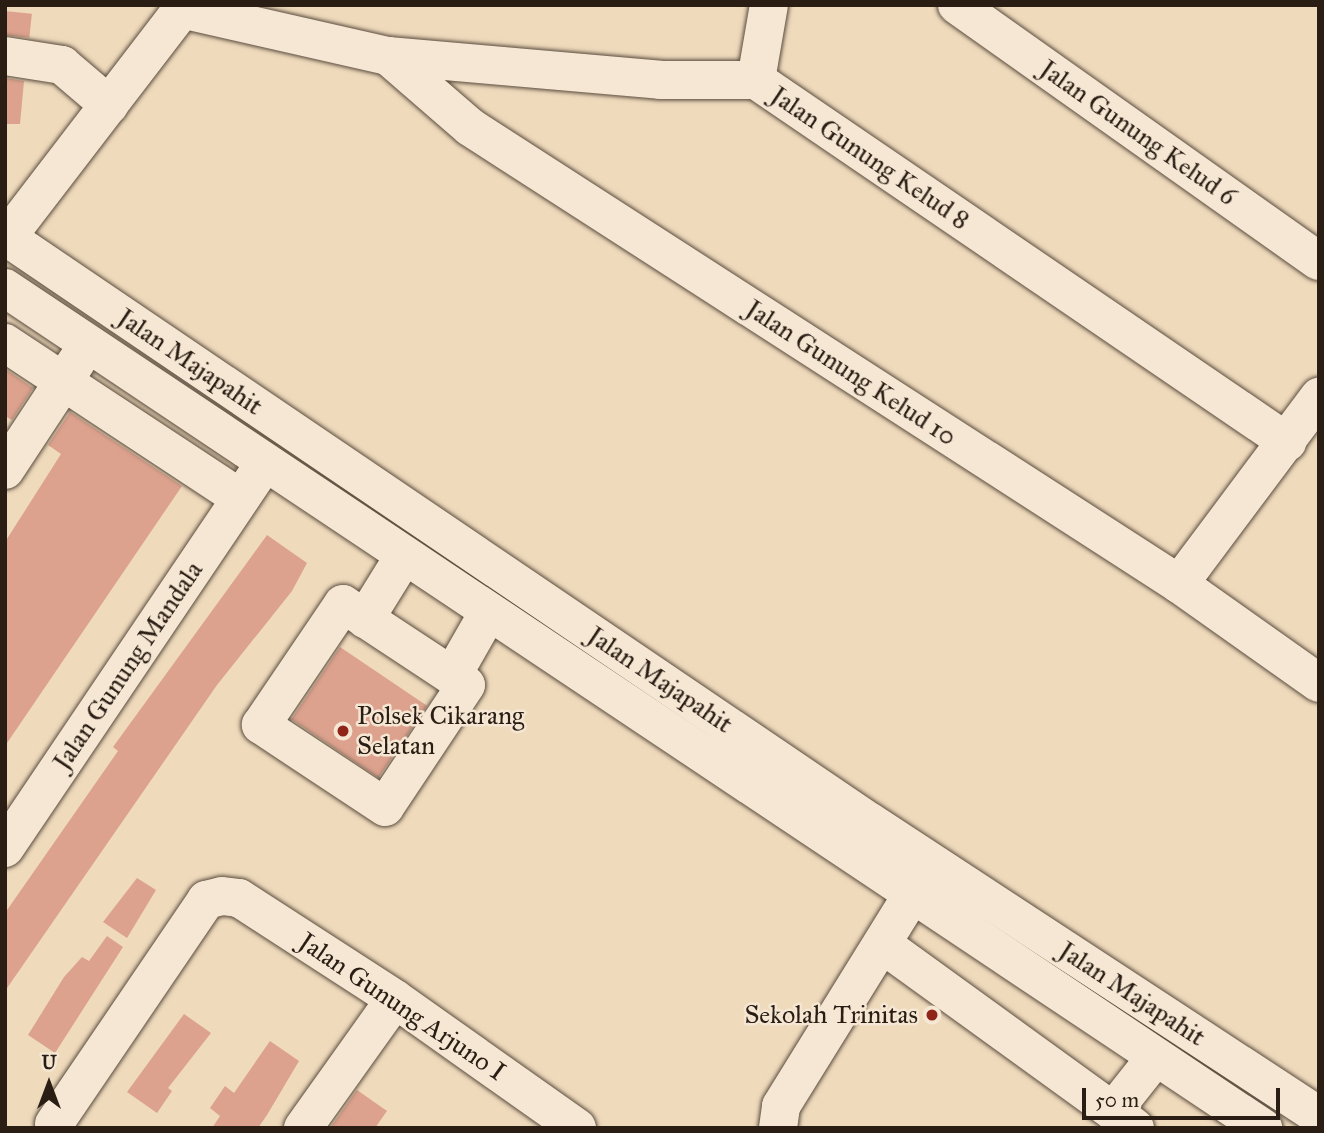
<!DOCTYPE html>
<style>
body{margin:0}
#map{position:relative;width:1324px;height:1133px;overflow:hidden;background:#efdabc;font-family:"IM FELL Great Primer",serif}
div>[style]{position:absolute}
.building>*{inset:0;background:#dca28e;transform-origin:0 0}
.roads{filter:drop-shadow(0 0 2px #5a4c3e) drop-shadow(0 0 2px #5a4c3e)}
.minor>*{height:38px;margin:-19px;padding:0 19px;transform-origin:19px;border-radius:19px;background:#f5e7d3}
.dots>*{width:19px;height:19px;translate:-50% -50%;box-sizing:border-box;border:4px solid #f5e7d3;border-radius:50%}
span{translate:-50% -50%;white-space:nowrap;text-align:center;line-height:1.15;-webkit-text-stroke:5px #f5e7d3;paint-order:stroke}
.street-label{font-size:26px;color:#291d14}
.poi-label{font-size:26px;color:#291d14}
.left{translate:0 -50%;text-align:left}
.right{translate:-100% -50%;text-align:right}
.frame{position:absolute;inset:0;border:7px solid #291d14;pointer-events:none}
.north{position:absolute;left:14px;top:1049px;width:70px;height:70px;-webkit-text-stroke:5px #f5e7d3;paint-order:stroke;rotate:0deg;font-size:19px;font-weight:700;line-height:28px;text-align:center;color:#291d14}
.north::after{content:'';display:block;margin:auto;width:24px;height:32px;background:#291d14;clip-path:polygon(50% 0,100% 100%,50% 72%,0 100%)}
.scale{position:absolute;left:1082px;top:1088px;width:198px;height:32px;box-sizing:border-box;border:4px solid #291d14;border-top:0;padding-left:9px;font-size:21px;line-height:24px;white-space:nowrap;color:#291d14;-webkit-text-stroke:5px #f5e7d3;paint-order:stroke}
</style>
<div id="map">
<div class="building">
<div style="left:5px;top:11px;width:27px;height:24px;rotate:6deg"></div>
<div style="clip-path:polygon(5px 78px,24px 81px,20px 124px,5px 124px)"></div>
<div style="clip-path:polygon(5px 369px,33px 388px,12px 420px,5px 416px)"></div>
<div style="clip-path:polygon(70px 412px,182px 486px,5px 746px,5px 542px,61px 454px,48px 445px)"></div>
<div style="clip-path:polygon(267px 535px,307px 563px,292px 591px,217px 685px,5px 991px,5px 913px,118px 751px,113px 747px)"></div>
<div style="left:340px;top:647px;width:105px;height:87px;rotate:34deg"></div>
<div style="clip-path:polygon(137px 878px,156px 890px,127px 938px,103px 922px)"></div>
<div style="clip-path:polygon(107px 936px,123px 947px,55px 1053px,28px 1035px,64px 977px,82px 957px,89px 961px)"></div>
<div style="clip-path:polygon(184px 1014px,211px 1033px,168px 1088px,172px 1091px,157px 1113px,127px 1092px)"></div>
<div style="clip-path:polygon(270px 1041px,299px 1061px,267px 1115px,258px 1128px,212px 1128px,220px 1116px,210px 1108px,225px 1086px,234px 1093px)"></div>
<div style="clip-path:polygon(357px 1090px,387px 1111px,375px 1128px,330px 1128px)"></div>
</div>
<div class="roads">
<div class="minor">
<div style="left:957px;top:5px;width:443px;rotate:35.3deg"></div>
<div style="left:185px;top:10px;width:208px;rotate:12.8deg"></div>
<div style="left:388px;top:56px;width:273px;rotate:5deg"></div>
<div style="left:660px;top:80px;width:96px"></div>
<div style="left:756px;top:80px;width:643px;rotate:34.28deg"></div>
<div style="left:5px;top:56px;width:58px;rotate:9deg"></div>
<div style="left:62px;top:65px;width:62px;rotate:40.4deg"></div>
<div style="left:388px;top:56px;width:108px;rotate:40.9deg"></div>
<div style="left:470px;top:127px;width:844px;rotate:32.8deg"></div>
<div style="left:1179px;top:584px;width:171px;rotate:35.3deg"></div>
<div style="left:756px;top:80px;width:76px;rotate:-80.2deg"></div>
<div style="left:5px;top:236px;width:1045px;rotate:34.12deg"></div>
<div style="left:870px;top:822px;width:537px;rotate:33.22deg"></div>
<div style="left:5px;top:240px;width:296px;rotate:-52.5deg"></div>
<div style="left:5px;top:288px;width:1513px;rotate:33.73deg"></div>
<div style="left:5px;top:343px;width:282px;rotate:33.4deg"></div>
<div style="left:5px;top:470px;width:131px;rotate:-56.6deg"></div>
<div style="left:1179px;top:584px;width:234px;rotate:-53.2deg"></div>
<div style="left:343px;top:604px;width:147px;rotate:33.4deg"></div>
<div style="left:466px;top:685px;width:146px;rotate:123.6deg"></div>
<div style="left:385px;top:807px;width:149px;rotate:-146.5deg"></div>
<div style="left:261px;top:725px;width:146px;rotate:-55.9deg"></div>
<div style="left:365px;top:619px;width:74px;rotate:-58.2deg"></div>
<div style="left:452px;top:676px;width:73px;rotate:-60.3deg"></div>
<div style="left:5px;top:848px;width:465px;rotate:-56deg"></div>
<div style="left:882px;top:944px;width:285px;rotate:35.9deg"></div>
<div style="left:54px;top:1124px;width:271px;rotate:-55.8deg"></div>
<div style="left:206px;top:900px;width:16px;rotate:-14deg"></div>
<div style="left:222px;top:896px;width:17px;rotate:7deg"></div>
<div style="left:239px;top:898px;width:186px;rotate:32.9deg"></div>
<div style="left:395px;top:999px;width:223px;rotate:35.3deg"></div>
<div style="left:303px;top:1128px;width:158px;rotate:-54.5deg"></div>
<div style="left:778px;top:1128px;width:22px;rotate:-82deg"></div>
<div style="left:781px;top:1106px;width:248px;rotate:-58.2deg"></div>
<div style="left:1135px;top:1128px;width:28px;rotate:-142deg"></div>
<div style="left:1113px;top:1111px;width:68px;rotate:-51.6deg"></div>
</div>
</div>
<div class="dots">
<div style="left:343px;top:731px;background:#8f2418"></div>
<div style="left:932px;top:1015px;background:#8f2418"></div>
</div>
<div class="street-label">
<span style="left:1138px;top:133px;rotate:35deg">Jalan Gunung Kelud 6</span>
<span style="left:870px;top:158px;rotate:34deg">Jalan Gunung Kelud 8</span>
<span style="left:190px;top:362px;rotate:34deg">Jalan Majapahit</span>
<span style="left:851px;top:373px;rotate:33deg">Jalan Gunung Kelud 10</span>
<span style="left:128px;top:666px;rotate:-56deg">Jalan Gunung Mandala</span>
<span style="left:660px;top:680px;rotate:34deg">Jalan Majapahit</span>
<span style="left:1132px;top:994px;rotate:33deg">Jalan Majapahit</span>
<span style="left:402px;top:1007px;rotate:34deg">Jalan Gunung Arjuno I</span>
</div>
<div class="poi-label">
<span class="left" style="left:357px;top:731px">Polsek Cikarang<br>Selatan</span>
<span class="right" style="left:918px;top:1015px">Sekolah Trinitas</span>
</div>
<div class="frame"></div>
<div class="north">U</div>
<div class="scale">50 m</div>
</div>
